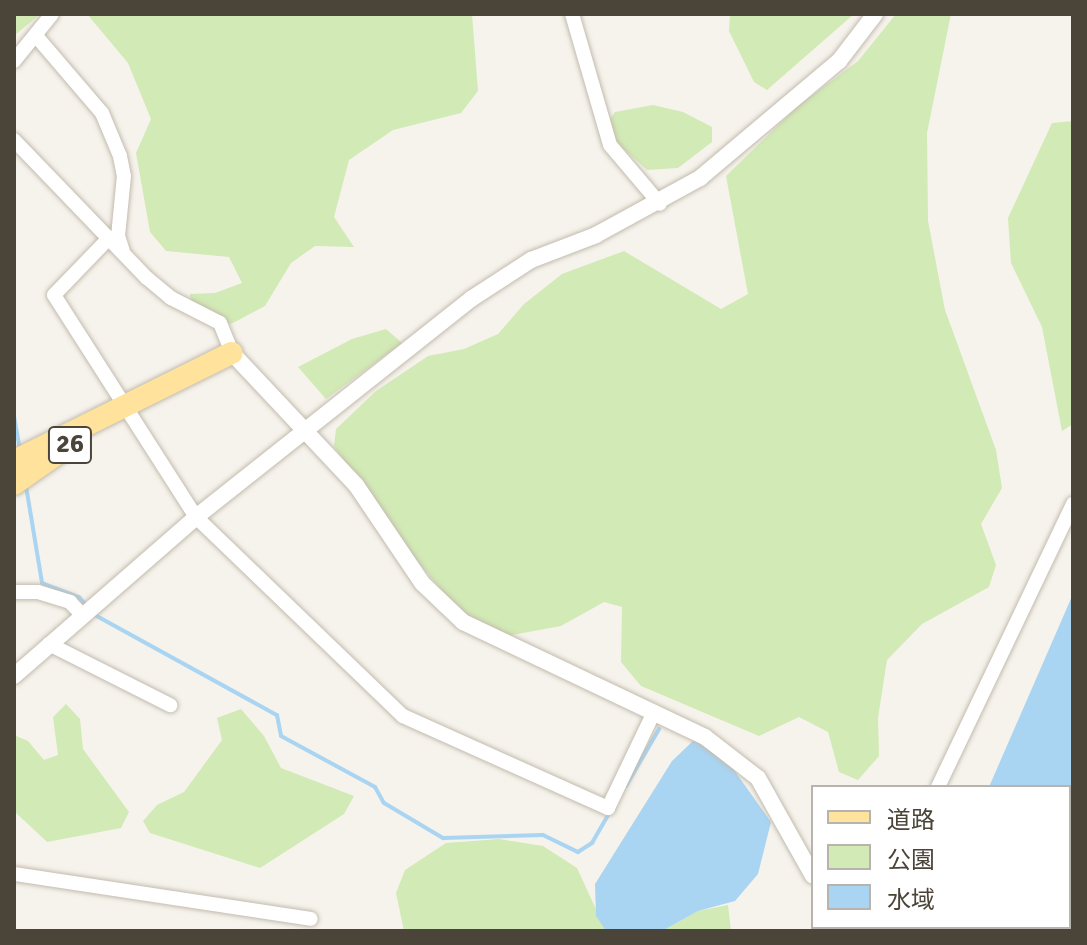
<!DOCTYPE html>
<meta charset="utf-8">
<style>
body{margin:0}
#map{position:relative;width:1087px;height:945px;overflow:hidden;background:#f6f3ec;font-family:Signika,"Noto Sans JP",sans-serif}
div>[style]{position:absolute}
.green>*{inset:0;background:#d2eab5}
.water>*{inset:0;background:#a9d4f2}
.stream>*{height:4px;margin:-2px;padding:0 2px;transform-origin:2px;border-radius:2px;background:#a9d4f2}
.roads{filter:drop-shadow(0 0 2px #c2bbae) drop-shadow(0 0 2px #c2bbae)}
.minor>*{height:14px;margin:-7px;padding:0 7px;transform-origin:7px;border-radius:7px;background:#fff}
.tertiary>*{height:16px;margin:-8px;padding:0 8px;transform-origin:8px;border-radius:8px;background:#fff}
.primary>*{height:22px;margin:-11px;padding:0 11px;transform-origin:11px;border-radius:11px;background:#ffe39c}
span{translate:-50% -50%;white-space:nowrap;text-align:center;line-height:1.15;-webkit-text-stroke:6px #fff;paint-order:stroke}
.shield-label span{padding:2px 6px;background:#fff;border:2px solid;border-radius:6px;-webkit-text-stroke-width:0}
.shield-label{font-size:26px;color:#4b4439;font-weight:700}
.frame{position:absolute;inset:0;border:16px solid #4b4439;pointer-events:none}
.legend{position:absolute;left:811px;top:785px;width:260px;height:144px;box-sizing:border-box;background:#fff;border:2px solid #b7b4b0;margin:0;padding:10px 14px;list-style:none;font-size:24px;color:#4b4439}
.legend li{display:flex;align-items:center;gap:16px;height:40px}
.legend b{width:40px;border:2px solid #b7b4b0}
</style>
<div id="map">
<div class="green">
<div style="clip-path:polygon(14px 14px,40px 14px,14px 36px)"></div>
<div style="clip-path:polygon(87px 14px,472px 14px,478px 91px,461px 113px,393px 130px,349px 160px,334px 217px,354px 247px,315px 246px,291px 263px,265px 306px,231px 324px,191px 301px,190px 294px,215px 293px,242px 283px,229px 257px,166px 251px,150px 232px,136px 153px,151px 119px,128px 63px)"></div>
<div style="clip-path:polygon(730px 14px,854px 14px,767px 90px,754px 82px,729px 31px)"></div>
<div style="clip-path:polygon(896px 14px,951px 14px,927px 133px,928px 221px,945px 310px,996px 450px,1002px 488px,981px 524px,996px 565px,989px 587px,922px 624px,887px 660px,878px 718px,879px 756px,858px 780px,839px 772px,828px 732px,799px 717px,759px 736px,641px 686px,621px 662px,622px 607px,604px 602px,561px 626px,507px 636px,466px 619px,401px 542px,334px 446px,336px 429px,376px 391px,428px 356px,464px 349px,498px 334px,524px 304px,562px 274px,624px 251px,721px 309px,748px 294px,726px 176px,798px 106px,858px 61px)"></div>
<div style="clip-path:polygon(653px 105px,683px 112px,712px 127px,712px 142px,678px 168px,647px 170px,615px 141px,607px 123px,615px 112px)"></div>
<div style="clip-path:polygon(1073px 121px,1073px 424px,1062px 431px,1042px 327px,1011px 263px,1008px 218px,1052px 123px)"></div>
<div style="clip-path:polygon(386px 329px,402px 343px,326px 399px,298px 367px,352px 339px)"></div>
<div style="clip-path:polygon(66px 704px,80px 719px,83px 749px,129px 812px,121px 828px,47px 842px,14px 811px,14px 735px,28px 741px,44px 760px,58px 755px,53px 717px)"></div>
<div style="clip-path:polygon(241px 709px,264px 736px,281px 768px,354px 796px,344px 814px,260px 868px,150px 833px,143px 821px,157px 805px,184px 792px,222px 740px,217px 718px)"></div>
<div style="clip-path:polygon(499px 839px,543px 846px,577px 868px,606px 931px,404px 931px,396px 893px,405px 870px,446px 843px)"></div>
<div style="clip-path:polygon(728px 905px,731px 931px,662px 931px,698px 911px)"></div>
</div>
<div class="water">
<div style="clip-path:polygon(1073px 594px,1073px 858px,1069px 867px,1069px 787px,989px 787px)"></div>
<div style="clip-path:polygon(694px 740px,729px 763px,771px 822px,758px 874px,735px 901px,698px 911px,662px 931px,606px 931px,596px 916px,595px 884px,672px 761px)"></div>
<div style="clip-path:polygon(928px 927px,1042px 927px,926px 931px)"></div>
</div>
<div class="stream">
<div style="left:14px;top:416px;width:35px;rotate:80deg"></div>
<div style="left:26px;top:486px;width:98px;rotate:80.6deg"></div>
<div style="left:42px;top:583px;width:40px;rotate:21deg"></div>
<div style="left:79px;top:597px;width:13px;rotate:48deg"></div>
<div style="left:93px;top:614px;width:210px;rotate:28.8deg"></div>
<div style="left:277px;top:715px;width:21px;rotate:79deg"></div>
<div style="left:281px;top:736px;width:107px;rotate:28.5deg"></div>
<div style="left:375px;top:787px;width:18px;rotate:61deg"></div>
<div style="left:384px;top:803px;width:69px;rotate:30.7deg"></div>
<div style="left:443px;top:838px;width:100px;rotate:-1.7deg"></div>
<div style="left:543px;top:835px;width:39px;rotate:26deg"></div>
<div style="left:578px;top:852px;width:17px;rotate:-33deg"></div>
<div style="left:592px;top:843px;width:38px;rotate:-60deg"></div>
<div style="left:626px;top:786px;width:66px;rotate:-59.9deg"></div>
</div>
<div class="roads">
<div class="minor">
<div style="left:572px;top:14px;width:136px;rotate:73.8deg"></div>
<div style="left:610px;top:145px;width:77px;rotate:49.7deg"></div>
<div style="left:37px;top:37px;width:100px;rotate:49.5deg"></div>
<div style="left:102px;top:113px;width:47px;rotate:67.3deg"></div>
<div style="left:120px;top:156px;width:20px;rotate:79deg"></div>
<div style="left:124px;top:176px;width:60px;rotate:95.7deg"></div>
<div style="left:118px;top:236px;width:16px;rotate:72deg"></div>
<div style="left:14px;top:61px;width:60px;rotate:-51deg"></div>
<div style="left:14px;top:140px;width:192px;rotate:46.1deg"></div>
<div style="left:147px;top:278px;width:31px;rotate:40deg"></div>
<div style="left:171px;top:298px;width:55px;rotate:27deg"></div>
<div style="left:220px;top:323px;width:32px;rotate:68deg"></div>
<div style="left:109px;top:238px;width:79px;rotate:134deg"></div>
<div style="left:54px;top:295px;width:264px;rotate:57.4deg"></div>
<div style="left:196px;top:517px;width:287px;rotate:43.9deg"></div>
<div style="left:403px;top:716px;width:225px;rotate:24.2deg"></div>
<div style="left:608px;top:808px;width:104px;rotate:-64.4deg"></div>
<div style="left:14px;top:592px;width:24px"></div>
<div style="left:38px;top:592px;width:34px;rotate:17deg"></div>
<div style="left:70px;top:602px;width:16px;rotate:47deg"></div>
<div style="left:49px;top:644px;width:136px;rotate:26.8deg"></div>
<div style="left:938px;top:787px;width:314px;rotate:-64.5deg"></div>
<div style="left:14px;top:874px;width:300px;rotate:8.6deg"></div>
<div style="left:860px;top:931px;width:5px;rotate:-53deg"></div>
</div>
<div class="tertiary">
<div style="left:232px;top:353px;width:181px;rotate:46.8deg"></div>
<div style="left:356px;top:485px;width:118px;rotate:56deg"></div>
<div style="left:422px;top:583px;width:57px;rotate:43.6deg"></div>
<div style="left:463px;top:622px;width:268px;rotate:25.4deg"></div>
<div style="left:705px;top:737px;width:67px;rotate:37.7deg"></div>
<div style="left:758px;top:778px;width:112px;rotate:60.7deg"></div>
<div style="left:14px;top:676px;width:242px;rotate:-41.1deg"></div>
<div style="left:196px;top:517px;width:351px;rotate:-38.4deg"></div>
<div style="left:471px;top:299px;width:72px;rotate:-33deg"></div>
<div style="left:531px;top:260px;width:70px;rotate:-21deg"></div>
<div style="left:596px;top:235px;width:119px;rotate:-28.7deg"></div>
<div style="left:700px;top:178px;width:182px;rotate:-40.1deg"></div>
<div style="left:839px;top:61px;width:59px;rotate:-52.5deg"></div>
<div style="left:840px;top:927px;width:4px;rotate:63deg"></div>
</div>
<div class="primary">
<div style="left:14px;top:461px;width:243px;rotate:-26.4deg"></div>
<div style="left:14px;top:484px;width:68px;rotate:-34.9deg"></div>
</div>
</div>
<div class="shield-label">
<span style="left:70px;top:445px">26</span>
</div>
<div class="frame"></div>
<ul class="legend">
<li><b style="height:10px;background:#ffe39c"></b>道路</li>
<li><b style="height:22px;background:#d2eab5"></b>公園</li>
<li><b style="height:22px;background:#a9d4f2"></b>水域</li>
</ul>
</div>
